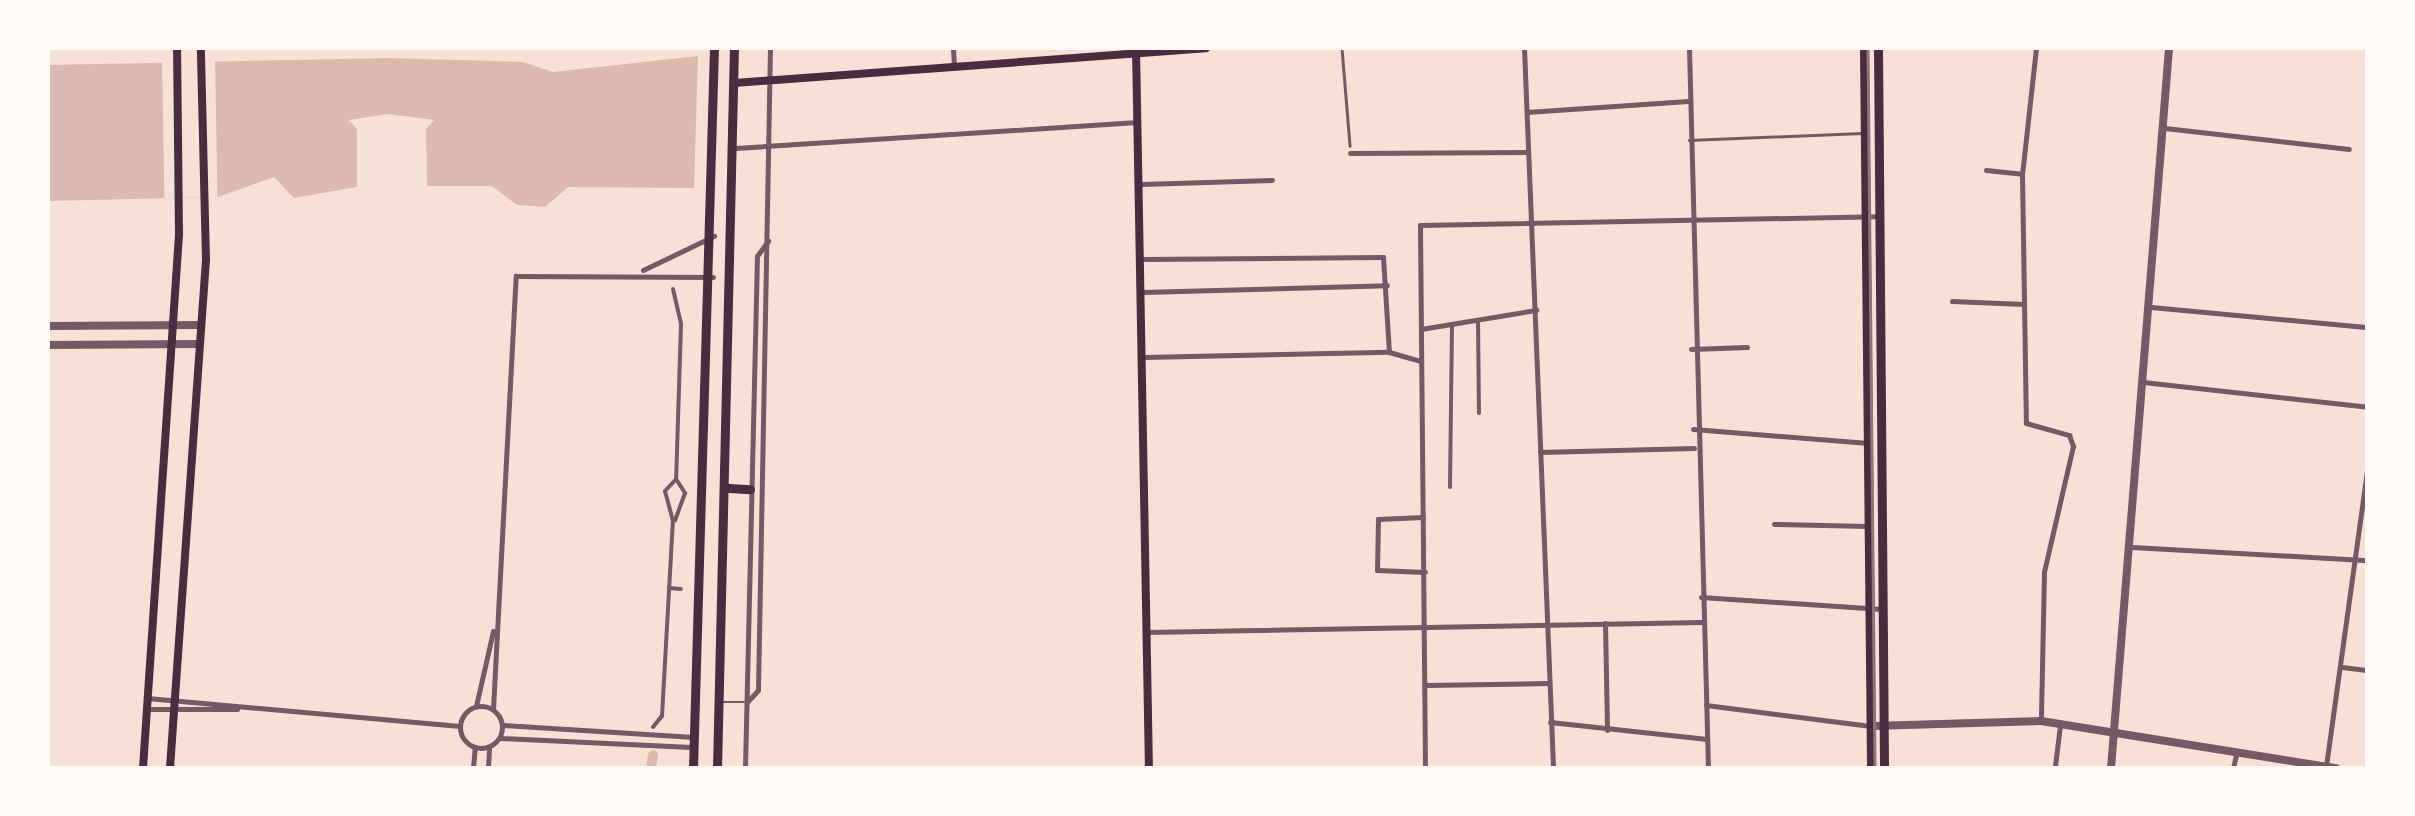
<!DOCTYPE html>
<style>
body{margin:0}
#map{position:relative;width:2415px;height:816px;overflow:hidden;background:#f7e1d7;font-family:"Nunito Sans",sans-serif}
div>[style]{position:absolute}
.water>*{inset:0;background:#dcb8b0}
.pier>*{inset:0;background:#f7e1d7;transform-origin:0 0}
.canal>*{height:10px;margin:-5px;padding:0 5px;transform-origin:5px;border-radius:5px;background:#dcb8b0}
.service>*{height:2.5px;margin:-1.25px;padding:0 1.25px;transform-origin:1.25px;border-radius:1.25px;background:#755966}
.pedestrian>*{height:4px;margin:-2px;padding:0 2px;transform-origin:2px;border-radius:2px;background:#755966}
.minor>*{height:5px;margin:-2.5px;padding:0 2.5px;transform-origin:2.5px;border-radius:2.5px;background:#755966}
.minor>.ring{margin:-2.5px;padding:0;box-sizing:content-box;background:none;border:5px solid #755966;border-radius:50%}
.tertiary>*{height:8px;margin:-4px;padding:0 4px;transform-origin:4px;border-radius:4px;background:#755966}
.secondary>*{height:8px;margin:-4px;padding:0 4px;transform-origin:4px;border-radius:4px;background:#4a2c40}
.primary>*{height:9px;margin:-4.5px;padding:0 4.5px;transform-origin:4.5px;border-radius:4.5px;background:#4a2c40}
.trunk>*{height:9px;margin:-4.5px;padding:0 4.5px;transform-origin:4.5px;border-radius:4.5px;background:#4a2c40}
.tram>*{height:2.5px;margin:-1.25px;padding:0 1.25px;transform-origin:1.25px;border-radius:1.25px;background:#8f747c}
span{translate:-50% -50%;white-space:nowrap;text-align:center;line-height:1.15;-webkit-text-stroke:10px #fffaf5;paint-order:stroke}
.frame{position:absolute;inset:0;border:50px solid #fffaf5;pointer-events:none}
</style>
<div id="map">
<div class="water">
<div style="clip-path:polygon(698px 56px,694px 188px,568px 187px,545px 207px,517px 205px,492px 186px,427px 186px,426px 129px,434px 120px,388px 114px,349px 120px,357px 129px,357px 187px,294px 198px,274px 177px,218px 197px,48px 201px,48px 65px,388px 58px,523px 62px,553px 72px)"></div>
</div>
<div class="pier">
<div style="left:215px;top:58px;width:139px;height:53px;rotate:89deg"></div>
</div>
<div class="canal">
<div style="left:651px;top:768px;width:13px;rotate:-81deg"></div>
</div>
<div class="service">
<div style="left:1342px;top:48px;width:98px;rotate:85.3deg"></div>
<div style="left:1689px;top:140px;width:173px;rotate:-2.3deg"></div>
<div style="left:722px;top:702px;width:22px"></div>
</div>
<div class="pedestrian">
<div style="left:673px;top:289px;width:36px;rotate:77deg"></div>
<div style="left:681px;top:324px;width:155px;rotate:91.8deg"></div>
<div style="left:676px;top:479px;width:17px;rotate:57deg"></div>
<div style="left:685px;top:493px;width:29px;rotate:110deg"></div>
<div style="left:1478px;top:320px;width:93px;rotate:89.4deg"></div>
<div style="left:1450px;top:487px;width:163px;rotate:-89.3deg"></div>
<div style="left:669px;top:588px;width:12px;rotate:5deg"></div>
<div style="left:653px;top:727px;width:14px;rotate:-51deg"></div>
<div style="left:662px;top:716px;width:195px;rotate:-86.8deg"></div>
<div style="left:673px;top:521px;width:31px;rotate:-105deg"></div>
<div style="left:665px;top:491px;width:16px;rotate:-47deg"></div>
</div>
<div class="minor">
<div style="left:953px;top:48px;width:17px;rotate:87deg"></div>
<div style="left:1524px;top:48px;width:721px;rotate:87.69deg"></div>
<div style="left:1689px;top:48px;width:720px;rotate:88.49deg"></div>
<div style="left:2036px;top:48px;width:127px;rotate:96.3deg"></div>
<div style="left:2022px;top:174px;width:249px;rotate:89.1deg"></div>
<div style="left:2026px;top:423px;width:45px;rotate:15.6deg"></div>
<div style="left:2069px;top:435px;width:12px;rotate:70deg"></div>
<div style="left:2073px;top:446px;width:129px;rotate:103deg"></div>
<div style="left:2044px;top:572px;width:149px;rotate:91.2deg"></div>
<div style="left:1527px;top:112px;width:161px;rotate:-3.9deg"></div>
<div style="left:2165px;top:128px;width:185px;rotate:6.5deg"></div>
<div style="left:736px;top:148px;width:402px;rotate:-3.7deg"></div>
<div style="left:1350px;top:153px;width:177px;rotate:-0.3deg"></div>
<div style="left:1986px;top:170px;width:36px;rotate:6deg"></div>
<div style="left:1142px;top:184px;width:130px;rotate:-1.8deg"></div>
<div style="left:1143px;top:259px;width:240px;rotate:-0.5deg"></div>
<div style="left:1383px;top:257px;width:95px;rotate:86.4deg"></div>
<div style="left:643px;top:270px;width:79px;rotate:-25.6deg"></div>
<div style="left:1143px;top:292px;width:244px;rotate:-1.6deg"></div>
<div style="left:1952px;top:301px;width:72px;rotate:2.4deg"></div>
<div style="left:2151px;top:307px;width:218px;rotate:5.3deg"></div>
<div style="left:1421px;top:329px;width:117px;rotate:-9.4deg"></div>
<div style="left:1691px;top:349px;width:56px;rotate:-2deg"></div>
<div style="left:1144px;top:357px;width:245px;rotate:-1.2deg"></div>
<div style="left:1389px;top:352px;width:33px;rotate:16deg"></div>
<div style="left:2143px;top:382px;width:226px;rotate:6.3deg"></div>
<div style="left:1693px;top:429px;width:176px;rotate:4.6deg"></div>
<div style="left:1540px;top:452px;width:154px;rotate:-1.5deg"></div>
<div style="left:1423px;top:517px;width:45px;rotate:177.5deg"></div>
<div style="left:1378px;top:519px;width:51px;rotate:91.1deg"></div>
<div style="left:1377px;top:570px;width:48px;rotate:2.4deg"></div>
<div style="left:1774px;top:524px;width:95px;rotate:1.2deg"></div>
<div style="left:2132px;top:547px;width:236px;rotate:3.2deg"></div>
<div style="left:1701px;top:597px;width:181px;rotate:3.8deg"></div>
<div style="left:1605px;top:623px;width:107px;rotate:88.9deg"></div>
<div style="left:1147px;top:632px;width:555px;rotate:-1.03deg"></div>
<div style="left:2342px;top:667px;width:26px;rotate:7deg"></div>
<div style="left:1426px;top:685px;width:122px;rotate:-0.9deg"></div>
<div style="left:147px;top:698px;width:314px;rotate:5.1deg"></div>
<div style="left:747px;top:702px;width:16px;rotate:-47deg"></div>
<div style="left:758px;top:690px;width:642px;rotate:-88.93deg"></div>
<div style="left:1706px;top:705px;width:166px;rotate:7.3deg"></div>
<div class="ring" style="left:460px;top:706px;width:37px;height:37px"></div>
<div style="left:476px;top:706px;width:77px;rotate:-77.2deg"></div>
<div style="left:147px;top:709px;width:90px"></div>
<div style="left:493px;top:709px;width:434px;rotate:-87deg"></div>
<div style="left:516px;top:276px;width:197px;rotate:0.3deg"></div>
<div style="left:1550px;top:722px;width:158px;rotate:6.2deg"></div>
<div style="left:503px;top:725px;width:191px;rotate:3.6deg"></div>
<div style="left:500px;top:738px;width:191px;rotate:2.7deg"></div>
<div style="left:2055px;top:766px;width:41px;rotate:-83deg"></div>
<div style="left:2326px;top:766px;width:305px;rotate:-82.1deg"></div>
<div style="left:473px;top:768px;width:21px;rotate:-85deg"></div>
<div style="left:488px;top:768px;width:21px;rotate:-87deg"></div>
<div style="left:745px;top:768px;width:512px;rotate:-88.66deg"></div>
<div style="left:757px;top:256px;width:19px;rotate:-54deg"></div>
<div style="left:1425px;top:768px;width:543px;rotate:-90.53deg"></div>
<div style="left:1420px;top:225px;width:457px;rotate:-1.1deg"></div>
<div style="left:2233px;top:768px;width:13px;rotate:-77deg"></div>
</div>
<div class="tertiary">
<div style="left:48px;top:326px;width:152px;rotate:-0.4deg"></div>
<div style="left:48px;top:345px;width:150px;rotate:-0.4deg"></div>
<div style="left:1872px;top:726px;width:169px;rotate:-1.7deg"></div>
<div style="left:2041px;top:721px;width:299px;rotate:9.1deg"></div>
<div style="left:2111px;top:768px;width:722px;rotate:-85.39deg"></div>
</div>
<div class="secondary">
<div style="left:1136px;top:48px;width:720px;rotate:88.97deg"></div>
<div style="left:734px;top:83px;width:473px;rotate:-4.2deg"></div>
<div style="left:143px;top:768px;width:535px;rotate:-86.14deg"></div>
<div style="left:179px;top:234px;width:186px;rotate:-90.6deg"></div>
<div style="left:170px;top:768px;width:509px;rotate:-85.95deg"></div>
<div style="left:206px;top:260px;width:212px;rotate:-91.4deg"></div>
</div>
<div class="primary">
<div style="left:1864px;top:48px;width:720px;rotate:89.44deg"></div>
<div style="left:1878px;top:48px;width:720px;rotate:89.52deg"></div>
</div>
<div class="trunk">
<div style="left:728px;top:488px;width:22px;rotate:3deg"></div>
<div style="left:693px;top:768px;width:720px;rotate:-88.33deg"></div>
<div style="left:717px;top:768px;width:720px;rotate:-88.65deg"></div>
</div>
<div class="tram">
<div style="left:1868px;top:48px;width:720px;rotate:89.44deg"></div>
</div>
<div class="frame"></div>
</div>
